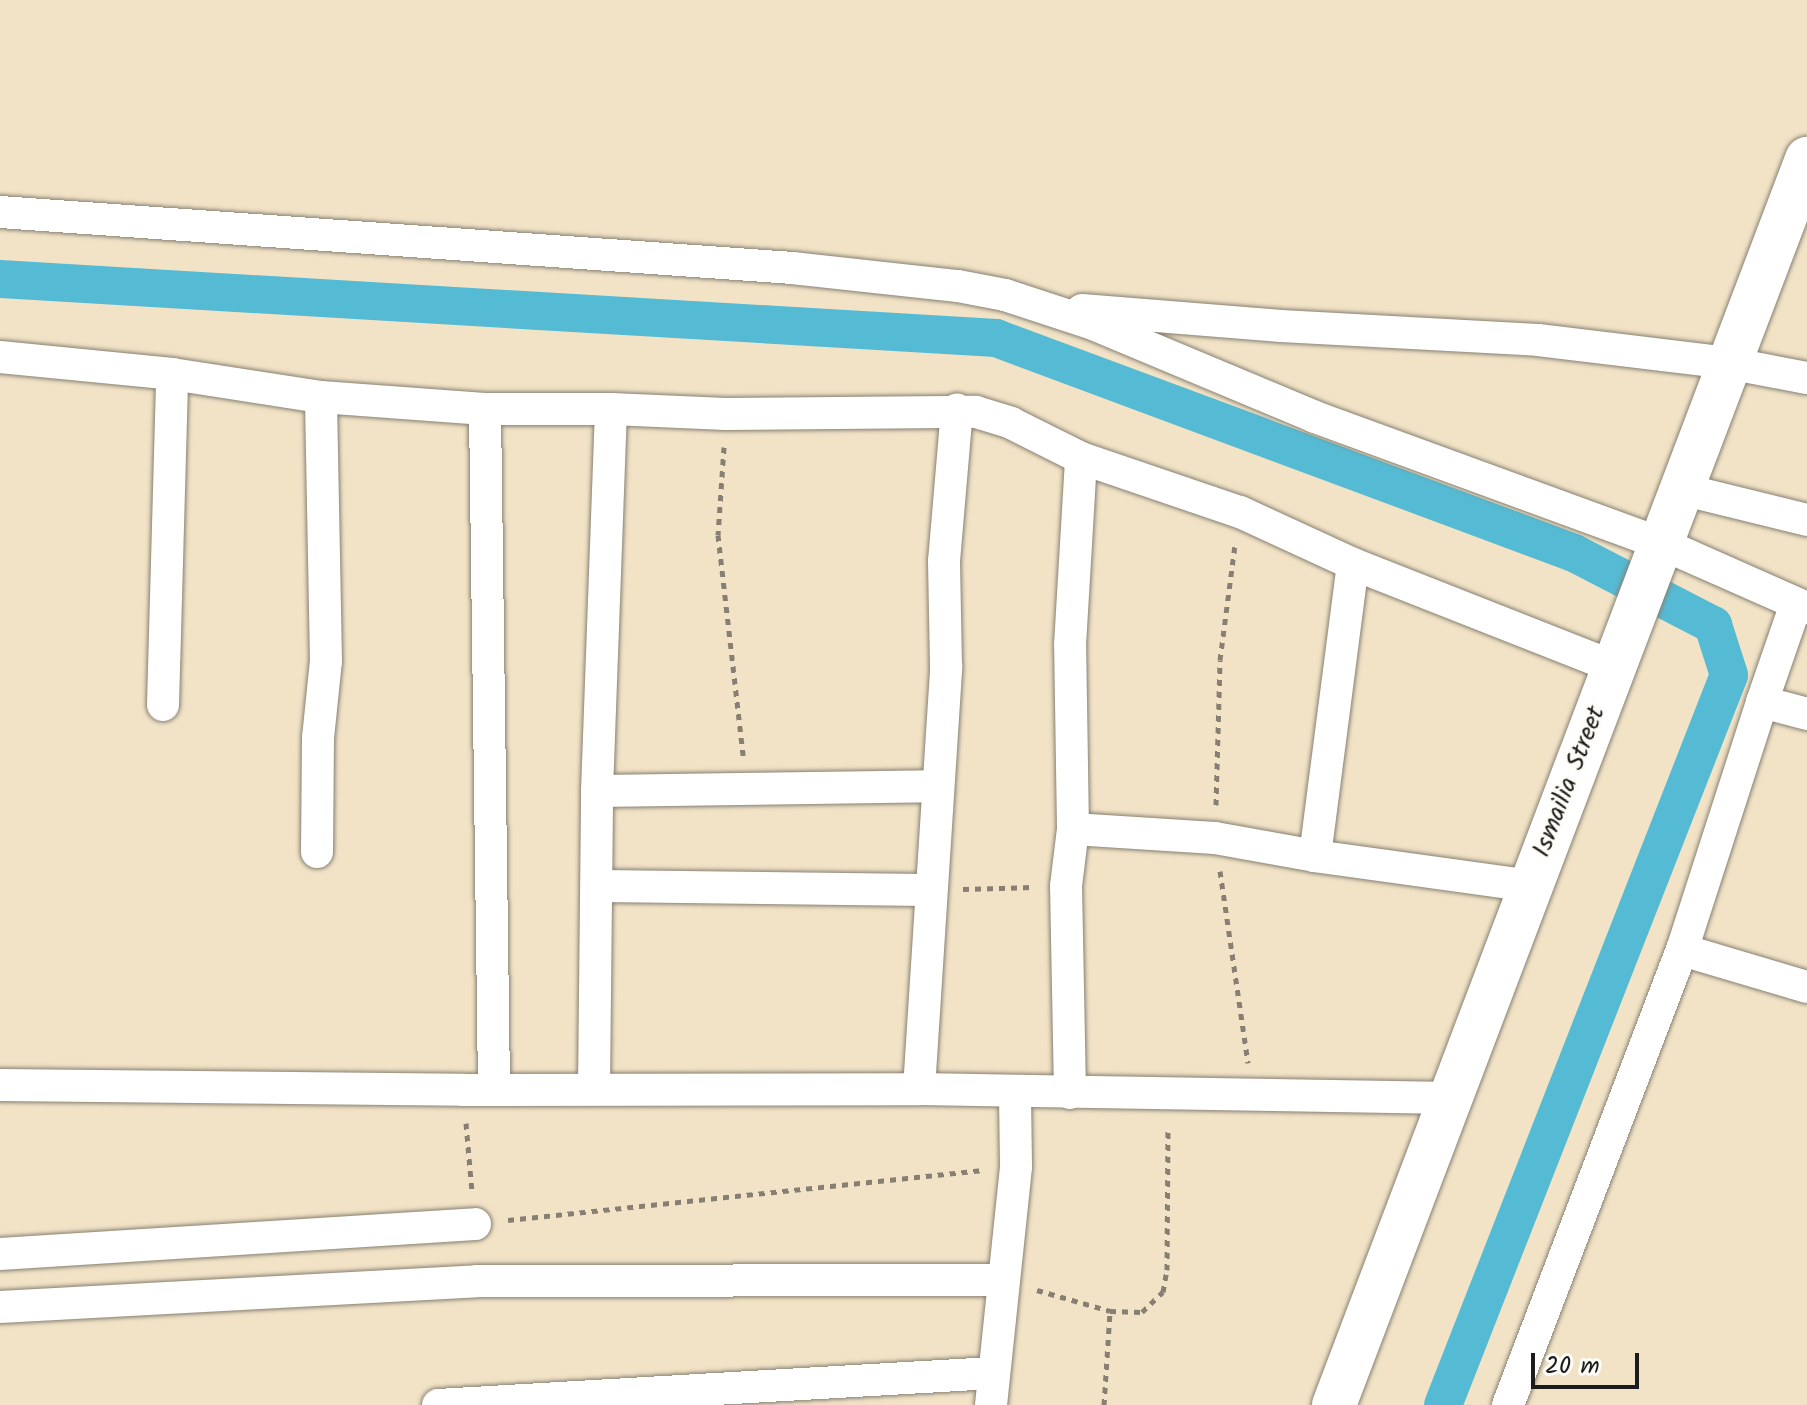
<!DOCTYPE html>
<style>
body{margin:0}
#map{position:relative;width:1807px;height:1405px;overflow:hidden;background:#f2e3c7;font-family:Kalam,sans-serif}
div>[style]{position:absolute}
.canal>*{height:38px;margin:-19px;padding:0 19px;transform-origin:19px;border-radius:19px;background:#55bad3}
.path>*{height:5px;margin-top:-2.5px;transform-origin:0;background:repeating-linear-gradient(90deg,#878072 0 6px,transparent 0 12px)}
.roads{filter:drop-shadow(0 0 2px #878072) drop-shadow(0 0 2px #878072)}
.street>*{height:32px;margin:-16px;padding:0 16px;transform-origin:16px;border-radius:16px;background:#fff}
.secondary>*{height:44px;margin:-22px;padding:0 22px;transform-origin:22px;border-radius:22px;background:#fff}
span{translate:-50% -50%;white-space:nowrap;text-align:center;line-height:1.15;-webkit-text-stroke:6px #fdfcf7;paint-order:stroke}
.street-label{font-size:26px;color:#1c1c1c}
.scale{position:absolute;left:1531px;top:1353px;width:108px;height:36px;box-sizing:border-box;border:4px solid #1c1c1c;border-top:0;padding-left:10px;font-size:24px;line-height:28px;white-space:nowrap;color:#1c1c1c;-webkit-text-stroke:6px #fdfcf7;paint-order:stroke}
</style>
<div id="map">
<div class="canal">
<div style="left:0;top:279px;width:998px;rotate:3.39deg"></div>
<div style="left:996px;top:338px;width:617px;rotate:20.4deg"></div>
<div style="left:1574px;top:553px;width:157px;rotate:27.4deg"></div>
<div style="left:1713px;top:625px;width:52px;rotate:72.3deg"></div>
<div style="left:1729px;top:675px;width:784px;rotate:111.39deg"></div>
</div>
<div class="path">
<div style="left:724px;top:447px;width:88px;rotate:93.9deg"></div>
<div style="left:718px;top:535px;width:222px;rotate:83.5deg"></div>
<div style="left:1216px;top:805px;width:145px;rotate:-88.4deg"></div>
<div style="left:1220px;top:660px;width:117px;rotate:-82.6deg"></div>
<div style="left:1220px;top:871px;width:194px;rotate:81.7deg"></div>
<div style="left:963px;top:889px;width:70px;rotate:-1.6deg"></div>
<div style="left:466px;top:1123px;width:69px;rotate:85deg"></div>
<div style="left:508px;top:1220px;width:478px;rotate:-6deg"></div>
<div style="left:1037px;top:1290px;width:76px;rotate:16deg"></div>
<div style="left:1110px;top:1311px;width:32px;rotate:2deg"></div>
<div style="left:1142px;top:1312px;width:29px;rotate:-44deg"></div>
<div style="left:1163px;top:1292px;width:22px;rotate:-80deg"></div>
<div style="left:1167px;top:1270px;width:143px;rotate:-89.6deg"></div>
<div style="left:1104px;top:1405px;width:94px;rotate:-86.3deg"></div>
</div>
<div class="roads">
<div class="street">
<div style="left:0;top:212px;width:794px;rotate:4.04deg"></div>
<div style="left:792px;top:268px;width:167px;rotate:6.2deg"></div>
<div style="left:958px;top:286px;width:48px;rotate:10.8deg"></div>
<div style="left:1005px;top:295px;width:93px;rotate:18.2deg"></div>
<div style="left:1093px;top:324px;width:241px;rotate:22.7deg"></div>
<div style="left:1315px;top:417px;width:367px;rotate:20.1deg"></div>
<div style="left:1660px;top:543px;width:161px;rotate:23.9deg"></div>
<div style="left:1082px;top:310px;width:200px;rotate:4.6deg"></div>
<div style="left:1281px;top:326px;width:257px;rotate:3.1deg"></div>
<div style="left:1538px;top:340px;width:191px;rotate:6.9deg"></div>
<div style="left:1728px;top:363px;width:80px;rotate:10.8deg"></div>
<div style="left:0;top:357px;width:173px;rotate:5.6deg"></div>
<div style="left:172px;top:374px;width:151px;rotate:8.8deg"></div>
<div style="left:321px;top:397px;width:164px;rotate:4.2deg"></div>
<div style="left:485px;top:409px;width:126px"></div>
<div style="left:611px;top:409px;width:115px;rotate:2.5deg"></div>
<div style="left:726px;top:414px;width:250px;rotate:-0.5deg"></div>
<div style="left:976px;top:412px;width:37px;rotate:17deg"></div>
<div style="left:1011px;top:423px;width:78px;rotate:26.6deg"></div>
<div style="left:1081px;top:458px;width:168px;rotate:18.8deg"></div>
<div style="left:1240px;top:512px;width:124px;rotate:24.7deg"></div>
<div style="left:1353px;top:564px;width:281px;rotate:21.5deg"></div>
<div style="left:485px;top:409px;width:681px;rotate:89.24deg"></div>
<div style="left:1681px;top:489px;width:130px;rotate:13.8deg"></div>
<div style="left:1762px;top:702px;width:104px;rotate:-70.9deg"></div>
<div style="left:163px;top:705px;width:331px;rotate:-88.4deg"></div>
<div style="left:597px;top:791px;width:339px;rotate:-0.8deg"></div>
<div style="left:1073px;top:829px;width:142px;rotate:3.6deg"></div>
<div style="left:1215px;top:838px;width:102px;rotate:10.2deg"></div>
<div style="left:1315px;top:856px;width:218px;rotate:7.9deg"></div>
<div style="left:317px;top:852px;width:114px;rotate:-89.5deg"></div>
<div style="left:318px;top:738px;width:77px;rotate:-84.1deg"></div>
<div style="left:326px;top:661px;width:264px;rotate:-91.1deg"></div>
<div style="left:1315px;top:856px;width:294px;rotate:-82.6deg"></div>
<div style="left:597px;top:886px;width:333px;rotate:0.7deg"></div>
<div style="left:1682px;top:950px;width:130px;rotate:16.5deg"></div>
<div style="left:0;top:1085px;width:463px;rotate:0.6deg"></div>
<div style="left:463px;top:1090px;width:456px;rotate:-0.1deg"></div>
<div style="left:919px;top:1089px;width:533px;rotate:0.97deg"></div>
<div style="left:594px;top:1089px;width:298px;rotate:-89.4deg"></div>
<div style="left:597px;top:791px;width:382px;rotate:-87.9deg"></div>
<div style="left:919px;top:1089px;width:424px;rotate:-86.3deg"></div>
<div style="left:946px;top:666px;width:105px;rotate:-91.1deg"></div>
<div style="left:944px;top:561px;width:152px;rotate:-85.1deg"></div>
<div style="left:1070px;top:1093px;width:207px;rotate:-91.1deg"></div>
<div style="left:1066px;top:886px;width:57px;rotate:-83deg"></div>
<div style="left:1073px;top:829px;width:184px;rotate:-90.9deg"></div>
<div style="left:1070px;top:645px;width:187px;rotate:-86.6deg"></div>
<div style="left:0;top:1254px;width:476px;rotate:-3.6deg"></div>
<div style="left:0;top:1307px;width:478px;rotate:-3.1deg"></div>
<div style="left:477px;top:1281px;width:526px;rotate:-0.11deg"></div>
<div style="left:438px;top:1405px;width:556px;rotate:-3.3deg"></div>
<div style="left:991px;top:1405px;width:240px;rotate:-84deg"></div>
<div style="left:1016px;top:1166px;width:74px;rotate:-90.8deg"></div>
<div style="left:1508px;top:1405px;width:487px;rotate:-69.1deg"></div>
<div style="left:1682px;top:950px;width:261px;rotate:-72.1deg"></div>
<div style="left:1762px;top:702px;width:47px;rotate:14.9deg"></div>
</div>
<div class="secondary">
<div style="left:1334px;top:1405px;width:1333px;rotate:-69.21deg"></div>
</div>
</div>
<div class="street-label">
<span style="left:1570px;top:782px;rotate:-69deg">Ismailia Street</span>
</div>
<div class="scale">20 m</div>
</div>
